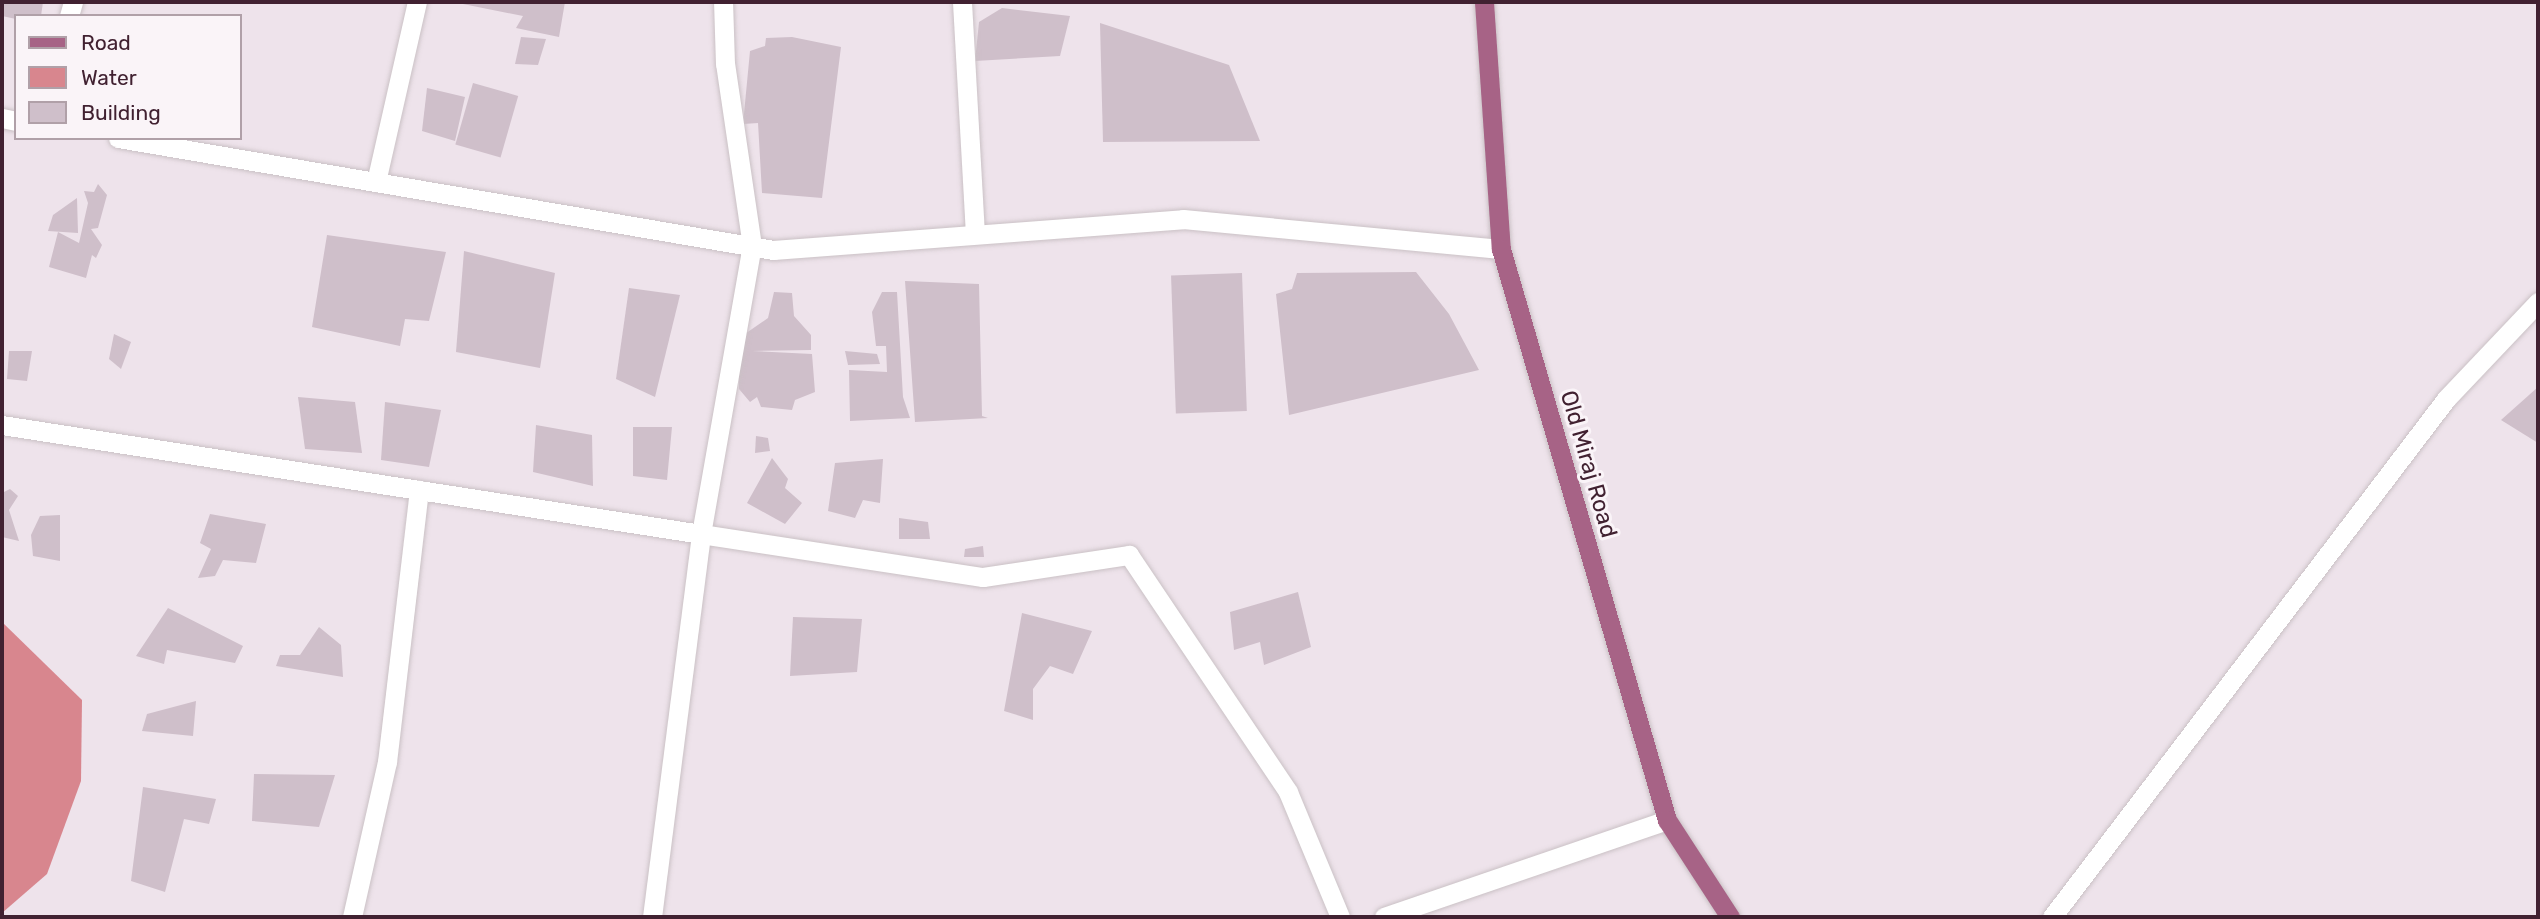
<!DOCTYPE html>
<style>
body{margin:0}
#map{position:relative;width:2540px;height:919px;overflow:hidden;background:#eee3eb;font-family:Rubik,sans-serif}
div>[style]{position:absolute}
.water>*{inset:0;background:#d8868e}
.building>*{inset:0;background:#cfbfca;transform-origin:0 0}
.roads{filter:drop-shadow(0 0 2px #cac1c5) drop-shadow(0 0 2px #cac1c5)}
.minor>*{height:19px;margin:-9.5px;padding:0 9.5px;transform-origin:9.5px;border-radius:9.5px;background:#fff}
.primary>*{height:19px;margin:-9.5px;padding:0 9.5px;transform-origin:9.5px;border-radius:9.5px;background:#a76386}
span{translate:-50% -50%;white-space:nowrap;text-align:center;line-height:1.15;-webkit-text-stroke:6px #faf4f8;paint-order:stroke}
.street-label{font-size:23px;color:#412131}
.frame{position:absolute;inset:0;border:4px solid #412131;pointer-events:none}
.legend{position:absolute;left:14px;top:14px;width:228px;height:126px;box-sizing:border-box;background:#faf4f8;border:2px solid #b0a0a8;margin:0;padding:9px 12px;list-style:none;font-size:21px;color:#412131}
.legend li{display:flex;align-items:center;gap:14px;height:35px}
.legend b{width:35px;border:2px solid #b0a0a8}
</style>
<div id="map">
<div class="water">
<div style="clip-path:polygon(2px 622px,82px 700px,81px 781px,47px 874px,2px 913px)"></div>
</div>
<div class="building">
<div style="clip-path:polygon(2px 2px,43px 2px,41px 16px,16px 19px,2px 16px)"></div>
<div style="clip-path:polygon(565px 2px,559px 37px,516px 28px,523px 16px,458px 3px)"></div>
<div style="clip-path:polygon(1002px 8px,1070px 16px,1060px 56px,975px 61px,979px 22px)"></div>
<div style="clip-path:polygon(1100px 23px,1229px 65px,1260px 141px,1103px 142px)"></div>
<div style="clip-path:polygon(521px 37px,546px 39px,538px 65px,515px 64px)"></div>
<div style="clip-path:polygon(792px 37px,841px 47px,822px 198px,762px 193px,758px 123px,743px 124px,750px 51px,765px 46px,766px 38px)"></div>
<div style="left:473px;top:83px;width:47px;height:64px;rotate:16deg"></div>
<div style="clip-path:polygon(427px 88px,465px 97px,455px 141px,422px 131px)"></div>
<div style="clip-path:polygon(98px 184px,107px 195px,98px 228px,91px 229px,102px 245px,96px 258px,92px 255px,86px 278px,49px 267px,58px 232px,79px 243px,88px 203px,84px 191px,94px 192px)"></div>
<div style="clip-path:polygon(77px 198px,78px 233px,48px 231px,53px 215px)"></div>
<div style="clip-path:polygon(327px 235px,446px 252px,429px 321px,405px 319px,400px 346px,312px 327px)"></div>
<div style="clip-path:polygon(464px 251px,555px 273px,540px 368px,456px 352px)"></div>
<div style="clip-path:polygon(1416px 272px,1449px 314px,1479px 370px,1289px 415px,1276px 294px,1292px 289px,1297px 273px)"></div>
<div style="left:1242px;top:273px;width:138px;height:71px;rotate:88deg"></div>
<div style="clip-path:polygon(905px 281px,979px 284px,982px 416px,988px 418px,915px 422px)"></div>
<div style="clip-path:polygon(629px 288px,680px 295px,655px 397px,616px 379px)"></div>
<div style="clip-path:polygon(774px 292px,792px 293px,794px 316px,811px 335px,811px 350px,752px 351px,812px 354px,815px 392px,795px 400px,792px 410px,761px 407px,757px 397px,750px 402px,739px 389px,739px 338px,768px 318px)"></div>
<div style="clip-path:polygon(882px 292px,897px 292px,903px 397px,910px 418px,850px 421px,849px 370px,887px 372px,886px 346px,876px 346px,872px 312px)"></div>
<div style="clip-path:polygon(114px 334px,131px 342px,121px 369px,109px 359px)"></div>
<div style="clip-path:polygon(9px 351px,32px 351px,27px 381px,7px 379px)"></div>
<div style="clip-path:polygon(845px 351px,877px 354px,880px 364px,848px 365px)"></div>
<div style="clip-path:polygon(2538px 387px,2538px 443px,2501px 420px)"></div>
<div style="clip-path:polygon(298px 397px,355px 402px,362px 453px,305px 449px)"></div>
<div style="clip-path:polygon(385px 402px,441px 410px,429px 467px,381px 460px)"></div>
<div style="clip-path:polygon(536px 425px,592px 435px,593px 486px,533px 472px)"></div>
<div style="clip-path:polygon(633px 427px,672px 427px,667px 480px,633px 476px)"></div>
<div style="clip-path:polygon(756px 436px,768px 438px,770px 451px,755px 453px)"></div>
<div style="clip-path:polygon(772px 458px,788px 479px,785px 488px,802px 503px,785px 524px,747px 503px)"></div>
<div style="clip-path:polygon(883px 459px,880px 503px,863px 500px,855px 518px,828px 511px,835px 463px)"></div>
<div style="clip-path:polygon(10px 489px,18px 496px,9px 510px,19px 541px,2px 537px,2px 493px)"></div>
<div style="clip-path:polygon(210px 514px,266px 524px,256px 563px,223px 560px,215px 576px,198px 578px,211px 549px,200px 543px)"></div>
<div style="clip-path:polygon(60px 515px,60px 561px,33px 556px,31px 535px,40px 516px)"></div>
<div style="clip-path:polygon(899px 518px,928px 522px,930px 539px,899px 539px)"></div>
<div style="clip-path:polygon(983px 546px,984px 557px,964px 557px,965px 549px)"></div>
<div style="clip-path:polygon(1298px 592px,1311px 647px,1264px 665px,1260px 642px,1234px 650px,1230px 612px)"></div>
<div style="clip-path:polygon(168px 608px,243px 646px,235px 663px,167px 650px,164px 664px,136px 656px)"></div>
<div style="clip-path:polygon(1022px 613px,1092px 631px,1073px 674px,1050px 666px,1033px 689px,1033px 720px,1004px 711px)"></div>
<div style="clip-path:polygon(793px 617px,862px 619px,857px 672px,790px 676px)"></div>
<div style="clip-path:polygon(319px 627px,341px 645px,343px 677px,276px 666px,280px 655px,300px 655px)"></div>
<div style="clip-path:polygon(196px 701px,193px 736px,142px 731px,147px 714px)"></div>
<div style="clip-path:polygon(254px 774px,335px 775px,319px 827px,252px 821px)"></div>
<div style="clip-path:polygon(143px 787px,216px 799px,209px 824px,184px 819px,165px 892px,131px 881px)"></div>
</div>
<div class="roads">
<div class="minor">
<div style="left:962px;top:2px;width:232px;rotate:86.8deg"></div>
<div style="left:69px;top:16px;width:15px;rotate:-74deg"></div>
<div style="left:2px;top:118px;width:14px;rotate:12deg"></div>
<div style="left:118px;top:138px;width:665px;rotate:9.7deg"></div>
<div style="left:773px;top:250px;width:411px;rotate:-4.3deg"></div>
<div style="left:1183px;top:219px;width:319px;rotate:5.4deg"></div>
<div style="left:376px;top:182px;width:185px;rotate:-77.2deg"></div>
<div style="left:2px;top:425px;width:707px;rotate:8.86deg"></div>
<div style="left:701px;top:534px;width:292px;rotate:-80deg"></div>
<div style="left:752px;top:246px;width:184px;rotate:-98.4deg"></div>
<div style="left:725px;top:64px;width:62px;rotate:-91.8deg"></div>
<div style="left:352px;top:917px;width:159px;rotate:-77.3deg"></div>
<div style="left:387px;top:762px;width:274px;rotate:-83.3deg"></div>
<div style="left:652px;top:917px;width:386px;rotate:-82.7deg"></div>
<div style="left:701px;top:534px;width:285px;rotate:8.7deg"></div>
<div style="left:983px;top:577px;width:148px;rotate:-8.6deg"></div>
<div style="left:1129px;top:555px;width:285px;rotate:56.1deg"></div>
<div style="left:1288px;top:792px;width:135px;rotate:67.4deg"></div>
<div style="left:1384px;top:917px;width:299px;rotate:-18.9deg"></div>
<div style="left:2052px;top:917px;width:651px;rotate:-52.74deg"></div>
<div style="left:2446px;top:399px;width:134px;rotate:-46.5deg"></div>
</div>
<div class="primary">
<div style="left:1484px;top:2px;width:248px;rotate:86.1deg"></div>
<div style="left:1501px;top:249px;width:595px;rotate:73.79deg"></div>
<div style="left:1667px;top:820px;width:116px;rotate:57deg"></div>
</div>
</div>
<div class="street-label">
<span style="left:1589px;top:464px;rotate:74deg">Old Miraj Road</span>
</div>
<div class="frame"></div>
<ul class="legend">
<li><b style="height:9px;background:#a76386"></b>Road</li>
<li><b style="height:19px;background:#d8868e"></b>Water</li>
<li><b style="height:19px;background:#cfbfca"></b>Building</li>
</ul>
</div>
